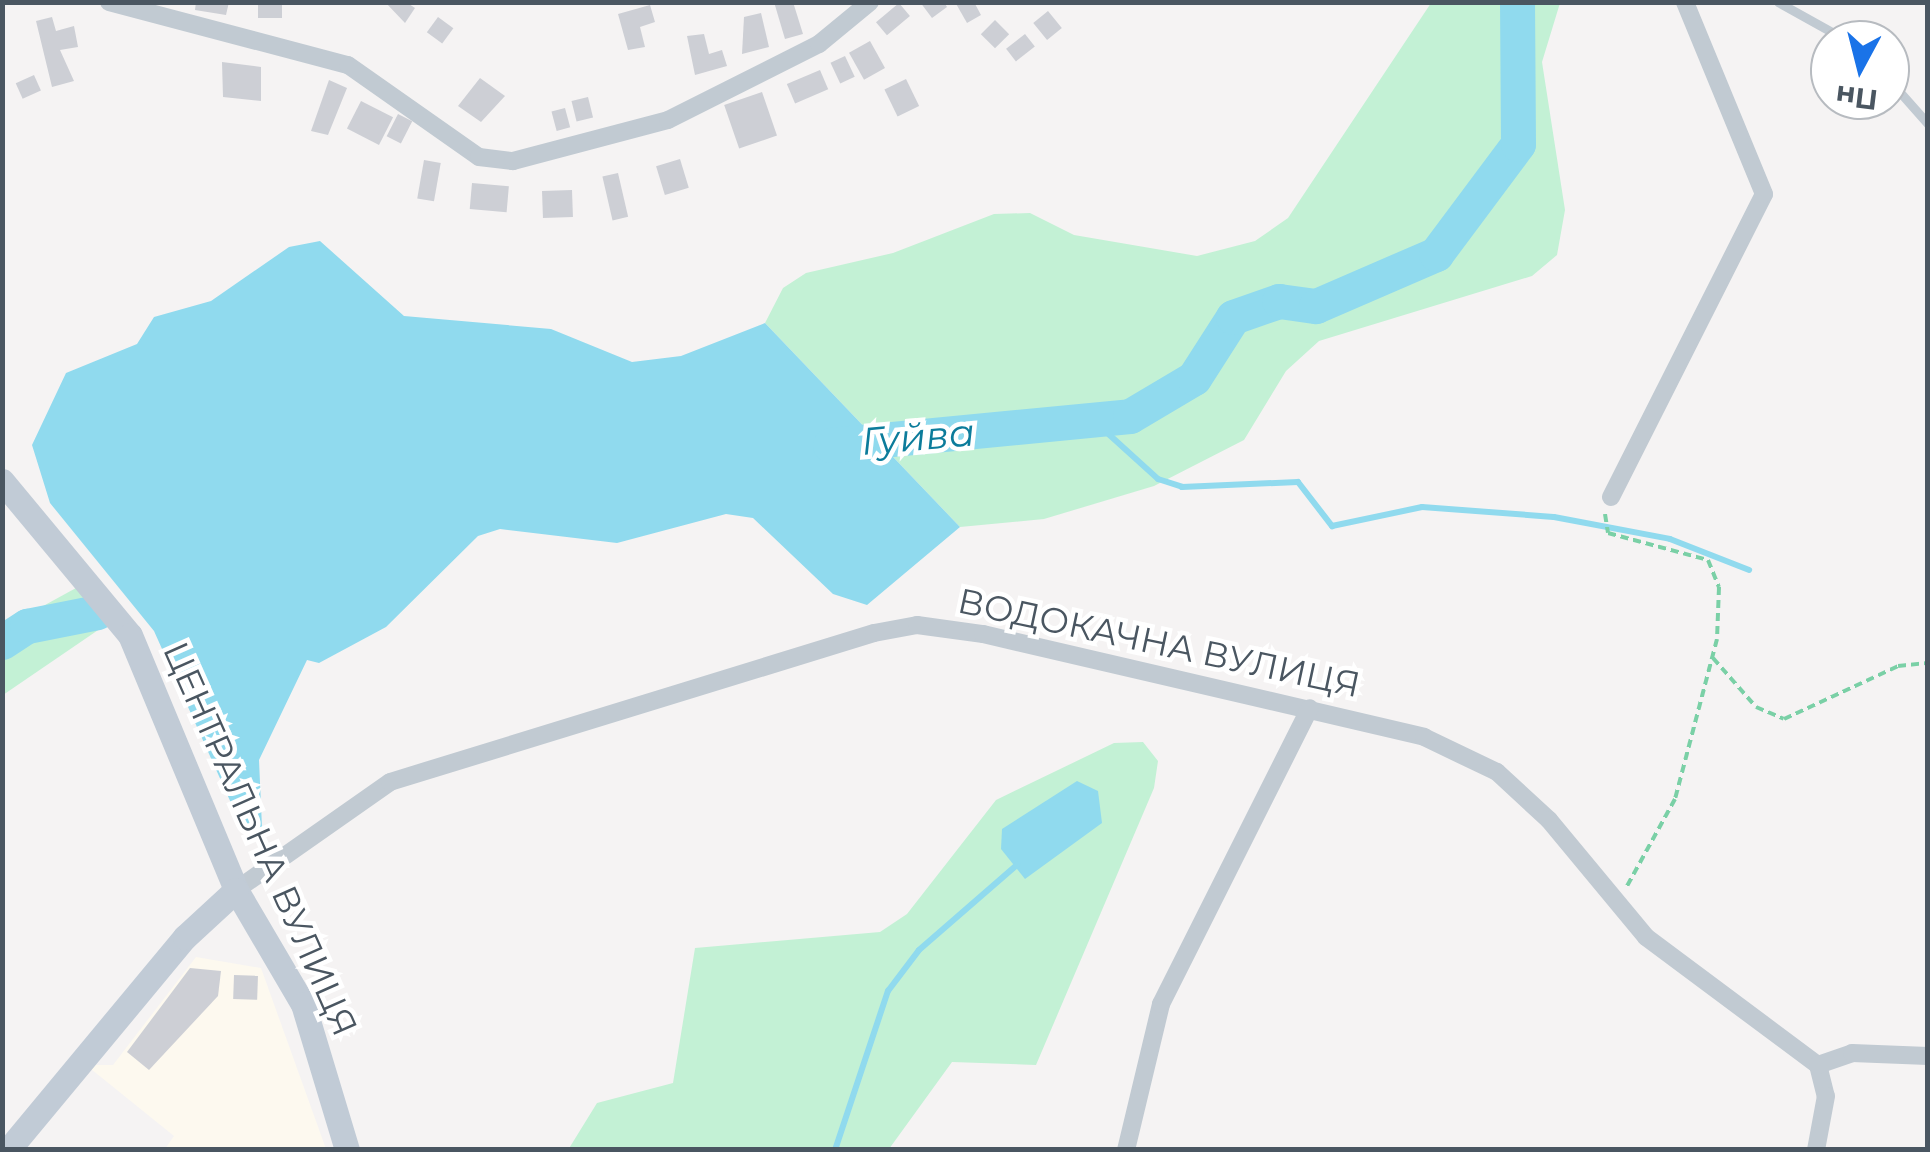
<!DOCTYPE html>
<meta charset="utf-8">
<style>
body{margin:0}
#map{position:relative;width:1930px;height:1152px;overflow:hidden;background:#f5f3f3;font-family:Montserrat,sans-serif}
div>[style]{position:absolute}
.commercial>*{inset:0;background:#fdf9ef}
.green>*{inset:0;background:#c3f1d5}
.water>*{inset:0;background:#90daee}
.stream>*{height:6px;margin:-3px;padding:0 3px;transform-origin:3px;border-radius:3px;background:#90daee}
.river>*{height:35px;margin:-17.5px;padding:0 17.5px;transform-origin:17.5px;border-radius:17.5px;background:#90daee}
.building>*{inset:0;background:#cdcfd5;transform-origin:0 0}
.path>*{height:4px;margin-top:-2px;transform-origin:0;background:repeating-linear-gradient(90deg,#7ad0a6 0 8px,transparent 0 13px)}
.lane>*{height:9px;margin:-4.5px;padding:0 4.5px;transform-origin:4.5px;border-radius:4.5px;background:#c1cad2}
.street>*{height:18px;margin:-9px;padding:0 9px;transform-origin:9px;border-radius:9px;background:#c1cad2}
.secondary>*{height:25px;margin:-12.5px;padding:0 12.5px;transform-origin:12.5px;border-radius:12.5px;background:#c1cbd6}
span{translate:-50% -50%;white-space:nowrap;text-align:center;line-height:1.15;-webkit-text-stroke:9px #fff;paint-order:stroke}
.street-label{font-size:35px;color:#4a5661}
.water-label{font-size:38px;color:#0c7c9b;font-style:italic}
.frame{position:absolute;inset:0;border:5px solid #4a5661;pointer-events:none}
.north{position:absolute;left:1810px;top:20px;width:100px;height:100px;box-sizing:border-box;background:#fff;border:2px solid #b7bbc0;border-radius:50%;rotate:187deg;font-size:28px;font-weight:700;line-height:40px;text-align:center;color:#4a5661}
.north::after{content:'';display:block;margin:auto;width:35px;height:45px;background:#1a73e8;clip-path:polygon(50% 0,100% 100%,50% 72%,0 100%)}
</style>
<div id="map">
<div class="commercial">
<div style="clip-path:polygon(196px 957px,261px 968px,326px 1149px,165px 1149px,174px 1136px,86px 1065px,113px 1065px)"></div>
</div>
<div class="green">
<div style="clip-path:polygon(1431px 3px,1560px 3px,1542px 62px,1565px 210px,1557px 255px,1532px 276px,1319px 341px,1286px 371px,1244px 440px,1154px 486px,1044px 519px,960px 527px,765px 323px,783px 288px,806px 273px,893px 253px,994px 214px,1030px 213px,1074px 235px,1197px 256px,1255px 241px,1288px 218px)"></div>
<div style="clip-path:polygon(76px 588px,107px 624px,3px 695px,3px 628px)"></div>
<div style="clip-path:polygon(1143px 742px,1158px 761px,1154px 788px,1036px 1065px,952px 1062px,889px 1149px,568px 1150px,597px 1103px,673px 1083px,695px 948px,880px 932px,907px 914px,996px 800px,1114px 743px)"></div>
</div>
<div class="water">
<div style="clip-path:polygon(320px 241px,404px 316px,551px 329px,632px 362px,681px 356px,765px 323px,960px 527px,867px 605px,833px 594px,753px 518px,726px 514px,617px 543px,500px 529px,478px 536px,386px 627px,319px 663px,307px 660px,259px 760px,262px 827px,244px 832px,154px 631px,50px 503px,32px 445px,66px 373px,137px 344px,154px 317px,211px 301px,289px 247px)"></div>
<div style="clip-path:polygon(1077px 781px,1098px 791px,1102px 823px,1025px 879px,1001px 849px,1002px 829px)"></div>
</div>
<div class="stream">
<div style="left:1093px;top:420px;width:88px;rotate:42.2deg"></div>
<div style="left:1158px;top:479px;width:25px;rotate:18deg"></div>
<div style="left:1182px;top:487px;width:116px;rotate:-2.5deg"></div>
<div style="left:1298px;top:482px;width:56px;rotate:52.3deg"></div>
<div style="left:1332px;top:526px;width:92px;rotate:-11.9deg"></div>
<div style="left:1422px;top:507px;width:132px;rotate:4.3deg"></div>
<div style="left:1554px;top:517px;width:118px;rotate:10.7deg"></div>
<div style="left:1670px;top:539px;width:85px;rotate:21.4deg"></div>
<div style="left:835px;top:1150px;width:168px;rotate:-71.6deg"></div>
<div style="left:888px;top:991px;width:51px;rotate:-52.9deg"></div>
<div style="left:919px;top:950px;width:131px;rotate:-41deg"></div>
</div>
<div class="river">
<div style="left:830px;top:445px;width:301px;rotate:-5.5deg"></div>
<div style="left:1130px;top:416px;width:74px;rotate:-30.7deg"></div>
<div style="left:1194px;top:378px;width:72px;rotate:-57.4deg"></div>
<div style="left:1233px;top:317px;width:49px;rotate:-19.2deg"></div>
<div style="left:1279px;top:301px;width:37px;rotate:8deg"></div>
<div style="left:1316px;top:306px;width:131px;rotate:-23.4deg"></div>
<div style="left:1436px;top:254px;width:137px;rotate:-53.3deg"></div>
<div style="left:1518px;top:144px;width:142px;rotate:-90.4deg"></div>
<div style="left:2px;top:642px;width:30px;rotate:-33deg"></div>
<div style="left:27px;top:626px;width:72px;rotate:-11.2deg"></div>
</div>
<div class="building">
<div style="clip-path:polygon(196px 2px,229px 2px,226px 15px,195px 10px)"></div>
<div style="left:258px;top:2px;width:24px;height:16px"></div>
<div style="clip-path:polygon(385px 2px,406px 2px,415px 8px,405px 23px)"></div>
<div style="clip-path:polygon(774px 2px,793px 2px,803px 34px,785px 39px)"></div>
<div style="clip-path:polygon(920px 2px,944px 2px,947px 7px,932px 18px)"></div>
<div style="clip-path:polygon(955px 2px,974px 2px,981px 15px,967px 23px)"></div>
<div style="left:899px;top:3px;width:17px;height:30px;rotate:50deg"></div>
<div style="clip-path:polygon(650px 5px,655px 22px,640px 27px,645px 47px,628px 50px,618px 14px)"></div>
<div style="left:1048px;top:11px;width:22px;height:19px;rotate:51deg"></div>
<div style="clip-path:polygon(761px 13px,769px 47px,742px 54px,744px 17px)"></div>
<div style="clip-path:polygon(52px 17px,56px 31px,74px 26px,78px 47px,60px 50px,74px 81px,52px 87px,36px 21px)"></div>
<div style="left:438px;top:17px;width:19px;height:19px;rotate:36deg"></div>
<div style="left:995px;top:20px;width:20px;height:20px;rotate:45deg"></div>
<div style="clip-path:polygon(704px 34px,709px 54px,722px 50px,727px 66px,695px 75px,687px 36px)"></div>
<div style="left:1025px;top:34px;width:16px;height:24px;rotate:52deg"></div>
<div style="left:870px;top:41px;width:31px;height:24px;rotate:61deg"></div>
<div style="left:845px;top:56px;width:23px;height:16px;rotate:65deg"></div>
<div style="clip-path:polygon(222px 62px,261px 67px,261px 101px,223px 97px)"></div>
<div style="left:820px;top:70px;width:21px;height:36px;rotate:67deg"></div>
<div style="left:34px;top:75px;width:17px;height:20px;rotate:66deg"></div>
<div style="clip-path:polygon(480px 78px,505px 96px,481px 122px,458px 106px)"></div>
<div style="left:906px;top:79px;width:30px;height:24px;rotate:64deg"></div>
<div style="clip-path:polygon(329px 80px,347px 88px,328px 135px,311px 131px)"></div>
<div style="left:762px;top:92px;width:46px;height:40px;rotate:71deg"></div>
<div style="left:588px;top:97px;width:21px;height:17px;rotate:76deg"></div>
<div style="left:361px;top:101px;width:36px;height:31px;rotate:27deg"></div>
<div style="left:565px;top:108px;width:20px;height:14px;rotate:75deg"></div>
<div style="left:398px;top:114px;width:16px;height:25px;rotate:27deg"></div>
<div style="left:680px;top:159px;width:30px;height:25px;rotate:73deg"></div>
<div style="left:424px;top:160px;width:17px;height:39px;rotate:10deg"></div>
<div style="left:618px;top:173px;width:45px;height:16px;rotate:77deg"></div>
<div style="left:472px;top:183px;width:37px;height:26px;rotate:5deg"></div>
<div style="left:572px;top:190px;width:27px;height:30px;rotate:88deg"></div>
<div style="clip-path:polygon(190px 968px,221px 971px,218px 996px,149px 1070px,127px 1052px)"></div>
<div style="left:234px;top:975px;width:24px;height:24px;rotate:2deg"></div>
</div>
<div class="path">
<div style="left:1605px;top:514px;width:19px;rotate:81deg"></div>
<div style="left:1608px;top:533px;width:104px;rotate:15.1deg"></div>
<div style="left:1708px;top:560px;width:29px;rotate:68deg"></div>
<div style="left:1719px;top:587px;width:52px;rotate:92.2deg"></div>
<div style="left:1717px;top:639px;width:165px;rotate:104.7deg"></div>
<div style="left:1675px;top:799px;width:99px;rotate:118.9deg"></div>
<div style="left:1713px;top:658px;width:65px;rotate:48.7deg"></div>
<div style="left:1756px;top:707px;width:30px;rotate:23deg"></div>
<div style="left:1784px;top:719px;width:126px;rotate:-24.9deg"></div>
<div style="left:1898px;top:666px;width:30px;rotate:-6deg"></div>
</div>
<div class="lane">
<div style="left:1778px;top:2px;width:78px;rotate:29.2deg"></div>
<div style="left:1890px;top:81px;width:57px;rotate:48.5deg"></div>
</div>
<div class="street">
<div style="left:109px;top:2px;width:247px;rotate:14.8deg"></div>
<div style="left:348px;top:65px;width:160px;rotate:35.1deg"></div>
<div style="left:479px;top:157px;width:34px;rotate:7deg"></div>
<div style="left:513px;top:161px;width:160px;rotate:-14.8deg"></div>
<div style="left:668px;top:120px;width:169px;rotate:-26.7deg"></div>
<div style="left:819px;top:44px;width:66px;rotate:-39.5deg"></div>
<div style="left:1611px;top:497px;width:339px;rotate:-63.2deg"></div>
<div style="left:1764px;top:194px;width:208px;rotate:-112.4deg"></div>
<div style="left:236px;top:890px;width:188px;rotate:-35deg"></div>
<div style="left:390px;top:782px;width:506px;rotate:-17.11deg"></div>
<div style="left:874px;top:633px;width:44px;rotate:-10.5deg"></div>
<div style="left:917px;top:625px;width:67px;rotate:7.8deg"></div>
<div style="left:983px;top:634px;width:453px;rotate:13.1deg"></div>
<div style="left:1424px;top:737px;width:81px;rotate:25.6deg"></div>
<div style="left:1497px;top:772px;width:71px;rotate:42.7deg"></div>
<div style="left:1549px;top:820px;width:152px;rotate:50.3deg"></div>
<div style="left:1646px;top:937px;width:214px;rotate:36.7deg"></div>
<div style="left:1818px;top:1065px;width:32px;rotate:76deg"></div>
<div style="left:1826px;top:1096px;width:55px;rotate:100.5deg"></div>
<div style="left:1818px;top:1065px;width:36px;rotate:-19deg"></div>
<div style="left:1852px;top:1053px;width:76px;rotate:2.3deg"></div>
<div style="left:1126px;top:1150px;width:150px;rotate:-76.5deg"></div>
<div style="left:1161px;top:1004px;width:331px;rotate:-63.3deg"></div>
</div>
<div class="secondary">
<div style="left:2px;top:481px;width:200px;rotate:50.3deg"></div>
<div style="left:130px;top:635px;width:276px;rotate:67.4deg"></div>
<div style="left:236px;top:890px;width:132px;rotate:59.6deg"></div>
<div style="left:303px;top:1004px;width:152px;rotate:73.2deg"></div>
<div style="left:8px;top:1150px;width:277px;rotate:-50.3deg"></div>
<div style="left:185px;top:937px;width:69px;rotate:-42.7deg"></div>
</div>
<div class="street-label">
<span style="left:1159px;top:643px;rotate:12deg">ВОДОКАЧНА ВУЛИЦЯ</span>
<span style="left:260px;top:839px;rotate:66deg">ЦЕНТРАЛЬНА ВУЛИЦЯ</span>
</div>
<div class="water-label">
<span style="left:918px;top:437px;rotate:-5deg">Гуйва</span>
</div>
<div class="frame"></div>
<div class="north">Пн</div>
</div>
